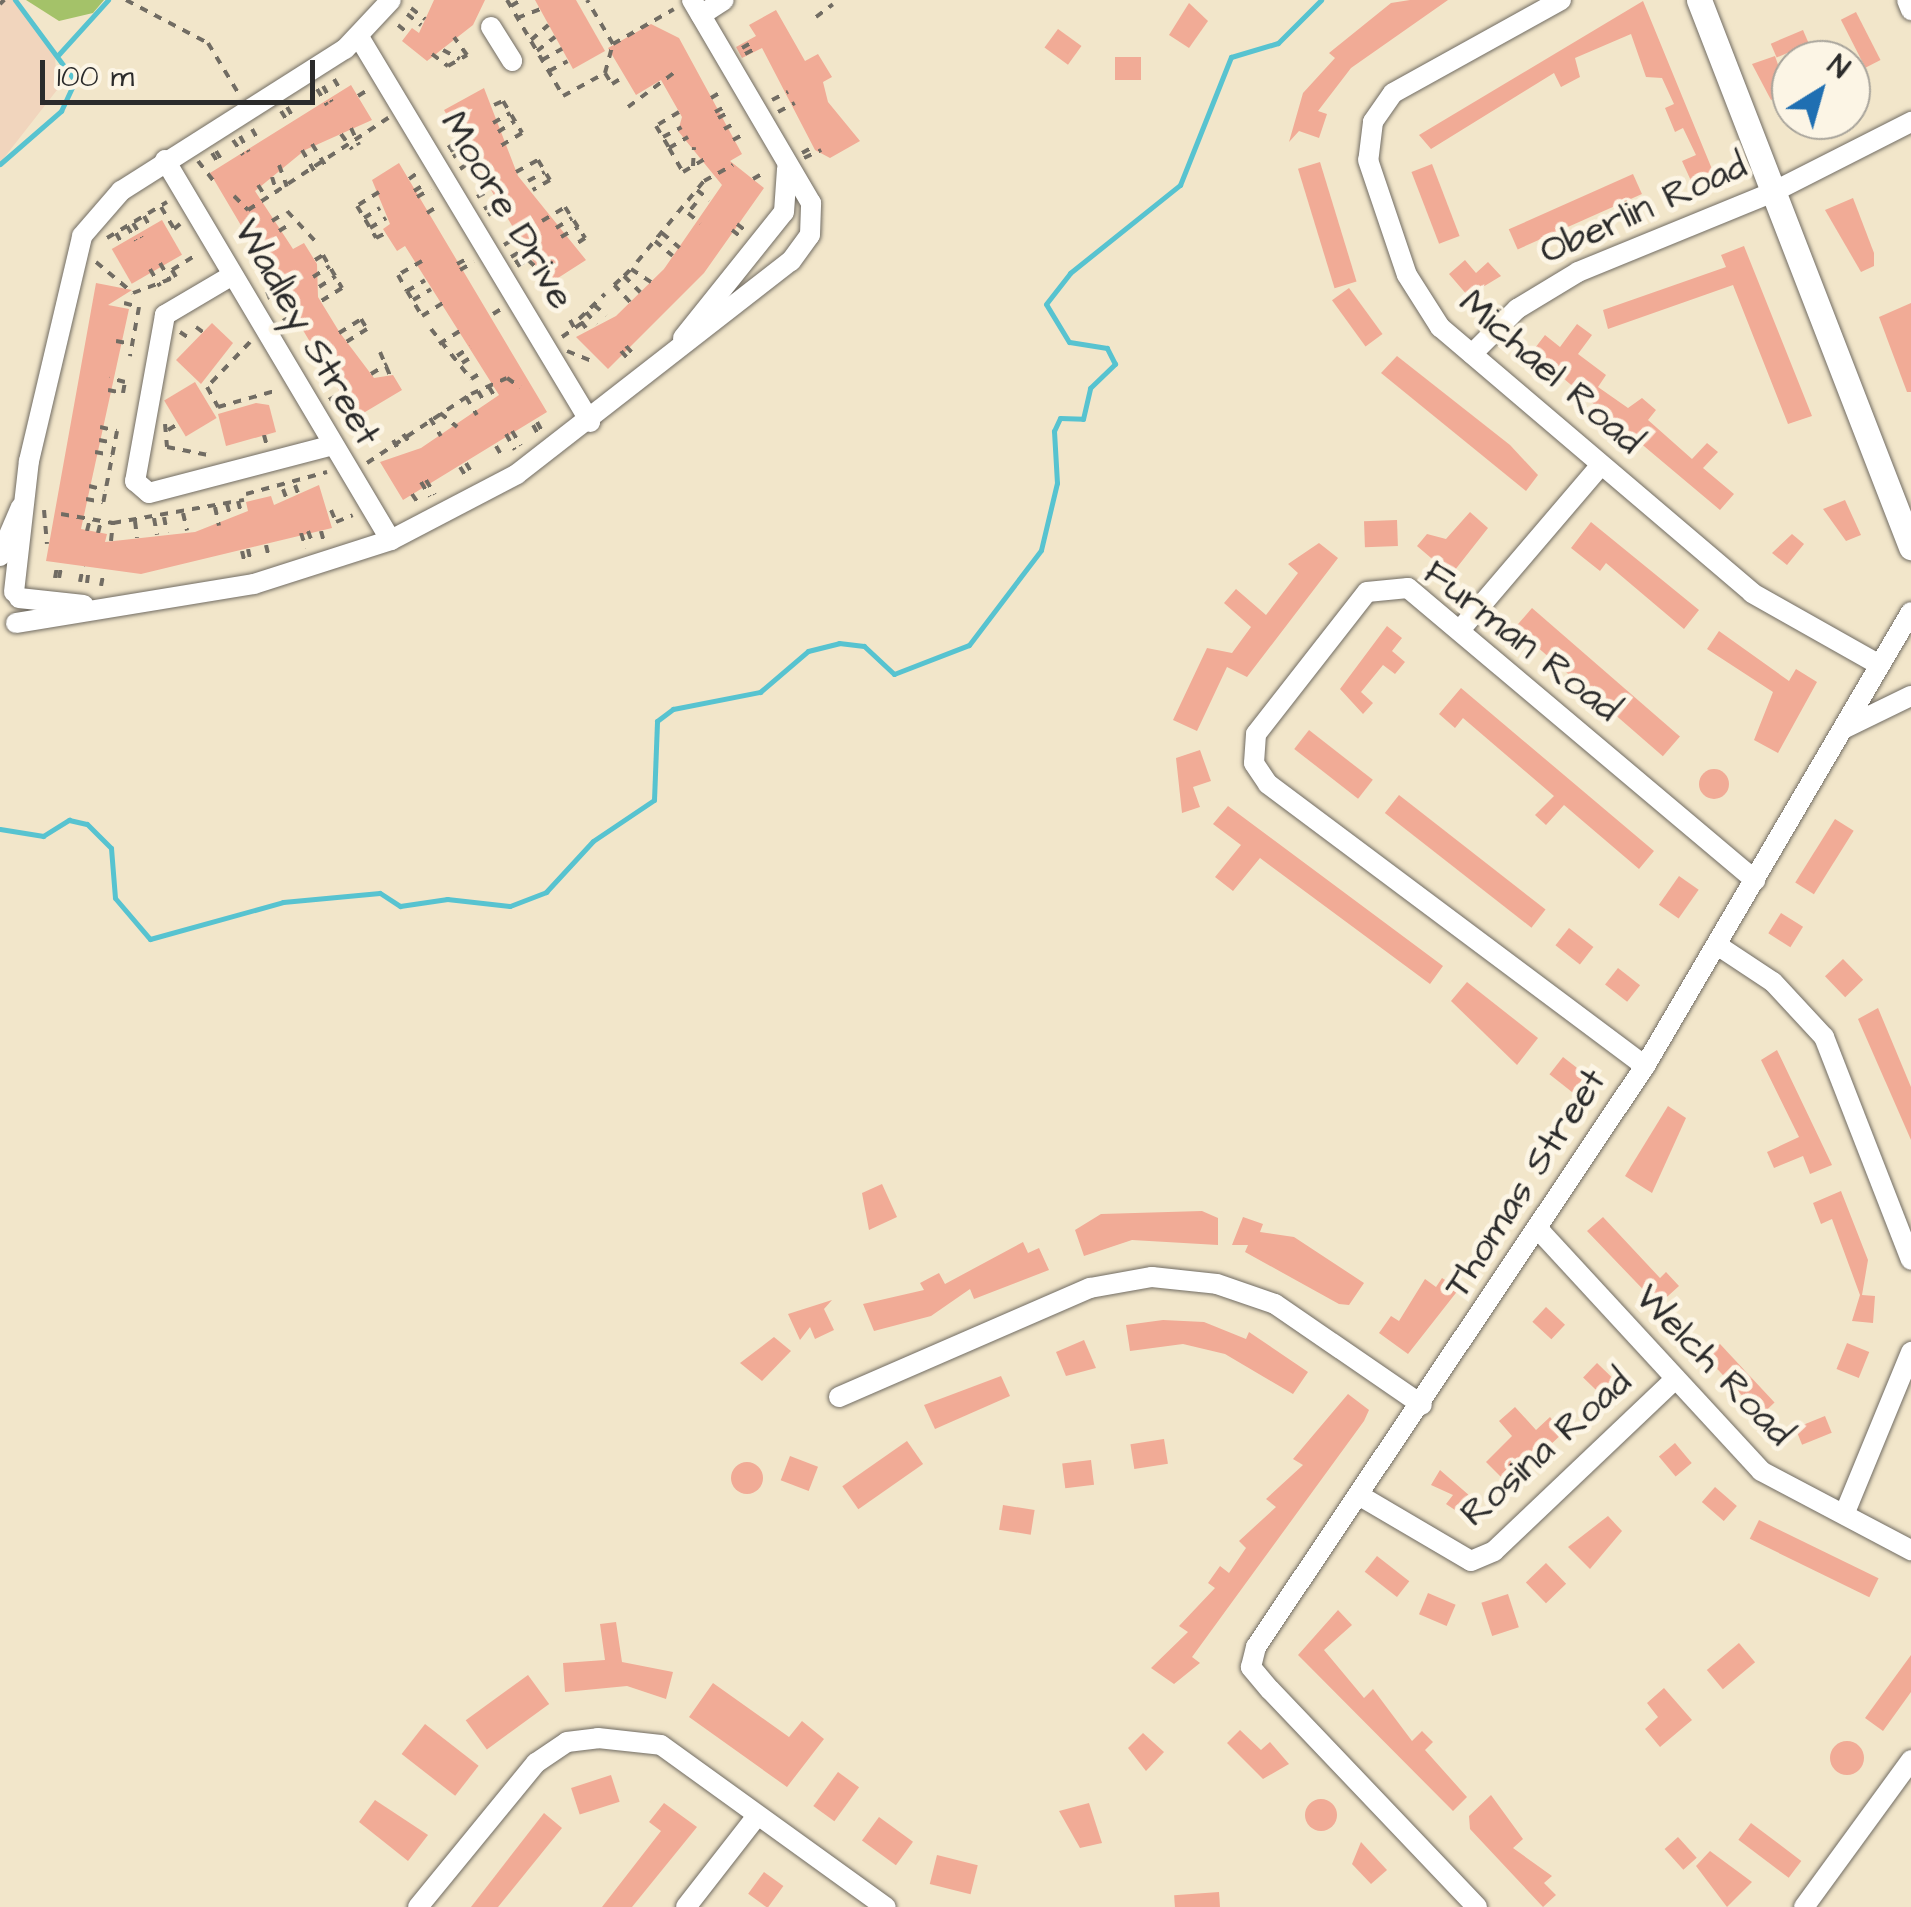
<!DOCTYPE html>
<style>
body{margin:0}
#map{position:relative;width:1911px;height:1907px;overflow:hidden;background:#f2e6ca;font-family:"Architects Daughter",sans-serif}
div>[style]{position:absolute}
.built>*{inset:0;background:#f1d5bd}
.green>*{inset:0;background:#a4c269}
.stream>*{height:5px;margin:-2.5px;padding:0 2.5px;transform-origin:2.5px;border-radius:2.5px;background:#57c3d0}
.building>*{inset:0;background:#f1ab96;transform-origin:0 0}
.round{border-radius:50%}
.path>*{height:4px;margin-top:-2px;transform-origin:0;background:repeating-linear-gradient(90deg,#716c63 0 8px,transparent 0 16px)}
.roads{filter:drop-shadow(0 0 2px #716c63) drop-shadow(0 0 2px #716c63)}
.minor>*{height:20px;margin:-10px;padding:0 10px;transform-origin:10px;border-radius:10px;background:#fff}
.major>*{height:25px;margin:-12.5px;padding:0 12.5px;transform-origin:12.5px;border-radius:12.5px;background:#fff}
span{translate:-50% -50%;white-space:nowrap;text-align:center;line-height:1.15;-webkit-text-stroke:10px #fcf5e5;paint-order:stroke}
.street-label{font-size:38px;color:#2b2b2b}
.north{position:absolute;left:1771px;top:40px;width:100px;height:100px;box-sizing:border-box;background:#fcf5e5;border:2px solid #a8a49b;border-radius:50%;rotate:37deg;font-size:28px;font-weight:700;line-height:40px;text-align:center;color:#2b2b2b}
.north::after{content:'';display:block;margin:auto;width:35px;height:45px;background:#1f6fb2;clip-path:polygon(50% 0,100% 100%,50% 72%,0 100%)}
.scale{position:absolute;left:40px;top:60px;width:275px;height:45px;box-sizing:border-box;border:5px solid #2b2b2b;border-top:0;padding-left:12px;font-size:30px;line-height:35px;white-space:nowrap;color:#2b2b2b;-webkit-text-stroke:8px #fcf5e5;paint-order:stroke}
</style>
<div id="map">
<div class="built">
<div style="clip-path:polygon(0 0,15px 0,55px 56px,57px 90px,0 163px)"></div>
</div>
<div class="green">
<div style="clip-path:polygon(26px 0,104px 0,93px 13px,59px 21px)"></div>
</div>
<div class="stream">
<div style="left:59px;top:54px;width:73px;rotate:-47.8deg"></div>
<div style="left:0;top:164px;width:81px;rotate:-41deg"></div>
<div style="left:61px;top:111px;width:33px;rotate:-65deg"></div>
<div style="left:75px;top:81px;width:101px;rotate:-126.5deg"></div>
<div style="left:0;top:829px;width:44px;rotate:9.2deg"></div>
<div style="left:43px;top:836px;width:31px;rotate:-32deg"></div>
<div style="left:69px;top:820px;width:18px;rotate:13deg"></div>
<div style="left:87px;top:824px;width:34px;rotate:45deg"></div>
<div style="left:111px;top:848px;width:50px;rotate:85.4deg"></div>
<div style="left:115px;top:898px;width:54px;rotate:49.5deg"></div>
<div style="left:150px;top:939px;width:138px;rotate:-15.5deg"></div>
<div style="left:283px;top:902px;width:97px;rotate:-5.3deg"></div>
<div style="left:380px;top:893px;width:24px;rotate:33deg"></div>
<div style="left:400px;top:906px;width:48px;rotate:-8.5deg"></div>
<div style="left:447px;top:899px;width:63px;rotate:6.3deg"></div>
<div style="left:510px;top:906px;width:39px;rotate:-21deg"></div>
<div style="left:546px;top:892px;width:69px;rotate:-47.3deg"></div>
<div style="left:593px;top:841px;width:73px;rotate:-33.9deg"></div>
<div style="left:654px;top:800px;width:79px;rotate:-87.8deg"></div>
<div style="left:657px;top:721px;width:20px;rotate:-37deg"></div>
<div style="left:673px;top:709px;width:89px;rotate:-11.1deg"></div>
<div style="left:760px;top:692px;width:63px;rotate:-40.5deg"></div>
<div style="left:808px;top:651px;width:32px;rotate:-14deg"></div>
<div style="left:839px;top:643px;width:25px;rotate:7deg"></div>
<div style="left:864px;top:646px;width:41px;rotate:43deg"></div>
<div style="left:894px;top:674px;width:80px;rotate:-21.1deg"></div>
<div style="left:969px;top:645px;width:119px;rotate:-52.8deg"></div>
<div style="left:1041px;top:550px;width:69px;rotate:-76.6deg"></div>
<div style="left:1057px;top:483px;width:52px;rotate:-93.3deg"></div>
<div style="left:1054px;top:431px;width:14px;rotate:-65deg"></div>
<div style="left:1060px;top:418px;width:23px;rotate:2deg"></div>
<div style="left:1083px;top:419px;width:32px;rotate:-77deg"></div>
<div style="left:1090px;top:388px;width:35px;rotate:-44deg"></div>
<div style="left:1115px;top:364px;width:18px;rotate:-117deg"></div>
<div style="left:1107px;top:348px;width:38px;rotate:-171deg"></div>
<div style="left:1069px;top:342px;width:44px;rotate:-121.2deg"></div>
<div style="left:1046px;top:304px;width:39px;rotate:-52deg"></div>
<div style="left:1070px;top:273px;width:141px;rotate:-38.7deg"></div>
<div style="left:1180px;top:185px;width:138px;rotate:-68.3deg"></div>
<div style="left:1231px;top:57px;width:49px;rotate:-16.6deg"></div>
<div style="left:1278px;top:43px;width:61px;rotate:-45deg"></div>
</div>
<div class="building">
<div style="clip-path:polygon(434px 0,485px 0,473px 25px,427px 61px,402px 41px,412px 28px,419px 33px)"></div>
<div style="clip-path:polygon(535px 0,576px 0,605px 51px,573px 69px)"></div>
<div style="clip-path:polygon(1410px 0,1448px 0,1351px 68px,1318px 111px,1327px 114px,1319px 138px,1299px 131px,1289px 142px,1303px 93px,1335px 58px,1329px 53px,1391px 3px)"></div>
<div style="clip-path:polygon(1643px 1px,1714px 174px,1692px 183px,1682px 161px,1696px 155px,1683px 128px,1675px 132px,1665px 108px,1674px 104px,1662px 78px,1646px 77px,1631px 34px,1575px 58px,1580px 77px,1561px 87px,1554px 73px,1431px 149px,1419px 135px)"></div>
<div style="clip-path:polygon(1189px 3px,1208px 21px,1189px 48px,1169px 35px)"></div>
<div style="clip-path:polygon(776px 10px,805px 61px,818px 54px,832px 77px,823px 82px,828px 102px,860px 141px,830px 158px,815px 150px,762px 48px,742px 58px,736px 47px,756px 36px,749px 25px)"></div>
<div style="left:1856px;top:12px;width:54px;height:17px;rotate:63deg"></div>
<div style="clip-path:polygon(651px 24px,679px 38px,742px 154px,730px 161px,764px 188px,704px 273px,608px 369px,576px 337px,616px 316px,664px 269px,722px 185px,678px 131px,682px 117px,661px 80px,636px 95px,608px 48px)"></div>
<div style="left:1058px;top:29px;width:29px;height:23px;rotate:36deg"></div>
<div style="left:1803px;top:30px;width:15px;height:35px;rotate:67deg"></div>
<div style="clip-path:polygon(1775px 56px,1788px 94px,1771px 100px,1752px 64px)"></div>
<div style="left:1115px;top:57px;width:26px;height:23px"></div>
<div style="clip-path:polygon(351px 85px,372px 120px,305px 150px,255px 191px,293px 249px,304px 243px,317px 264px,318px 297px,340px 333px,374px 378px,393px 375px,402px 390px,355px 418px,210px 173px)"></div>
<div style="clip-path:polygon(484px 88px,518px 176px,586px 260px,547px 285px,444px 110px)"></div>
<div style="left:1320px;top:162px;width:125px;height:23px;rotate:73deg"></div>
<div style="clip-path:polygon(399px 163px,547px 412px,403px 500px,380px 462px,421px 448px,499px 395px,405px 246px,397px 251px,383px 229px,390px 224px,372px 180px)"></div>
<div style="left:1432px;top:164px;width:77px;height:22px;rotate:69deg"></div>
<div style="left:1633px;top:174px;width:22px;height:136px;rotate:66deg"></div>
<div style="clip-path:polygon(1853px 198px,1874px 253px,1874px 266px,1861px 272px,1825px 210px)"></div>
<div style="left:162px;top:220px;width:40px;height:58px;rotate:60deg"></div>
<div style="clip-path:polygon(1744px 246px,1812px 416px,1788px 424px,1733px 285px,1608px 329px,1603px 310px,1726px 267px,1721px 255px)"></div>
<div style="clip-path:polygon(1465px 260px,1476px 273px,1488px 262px,1501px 276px,1468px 296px,1449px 274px)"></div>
<div style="clip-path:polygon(96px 283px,132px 290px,108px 305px,129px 309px,81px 529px,107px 534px,105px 542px,195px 532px,248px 511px,246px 502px,271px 496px,274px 505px,319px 485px,332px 528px,141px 574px,46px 561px)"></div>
<div style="left:1349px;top:288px;width:57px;height:21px;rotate:54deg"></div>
<div style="clip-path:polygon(1911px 303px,1911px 392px,1907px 392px,1879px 317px)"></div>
<div style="clip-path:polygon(212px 323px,233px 343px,201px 384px,176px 360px)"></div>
<div style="clip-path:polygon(1577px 324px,1592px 335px,1578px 354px,1606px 375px,1598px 387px,1628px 408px,1642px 398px,1656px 410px,1648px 420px,1692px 459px,1707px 443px,1718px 452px,1703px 468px,1734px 494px,1720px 510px,1532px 352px,1545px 335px,1560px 347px)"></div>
<div style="clip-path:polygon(1397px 356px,1510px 445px,1538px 475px,1526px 491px,1381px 373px)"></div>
<div style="left:195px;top:382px;width:42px;height:36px;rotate:59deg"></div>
<div style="clip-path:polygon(256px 403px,269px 405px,276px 432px,226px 446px,218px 414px)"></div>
<div style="clip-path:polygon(1845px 500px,1861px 535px,1846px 541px,1823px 509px)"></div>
<div style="clip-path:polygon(1470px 512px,1488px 528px,1451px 575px,1417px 546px,1427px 534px,1446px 539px)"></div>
<div style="left:1397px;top:520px;width:26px;height:33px;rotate:88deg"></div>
<div style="clip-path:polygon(1591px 522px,1699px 610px,1684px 629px,1606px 563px,1600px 571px,1571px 548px)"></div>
<div style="clip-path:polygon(1792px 534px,1804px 544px,1787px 565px,1772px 553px)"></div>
<div style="clip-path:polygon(1319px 543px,1338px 558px,1247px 677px,1227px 667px,1197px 731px,1173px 720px,1207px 648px,1232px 653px,1251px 627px,1224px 603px,1236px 589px,1266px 615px,1298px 573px,1288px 564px)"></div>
<div style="left:1532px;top:608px;width:196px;height:26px;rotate:41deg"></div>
<div style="clip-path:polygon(1387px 626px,1402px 638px,1392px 651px,1405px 662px,1395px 674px,1383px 665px,1361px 692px,1373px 703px,1363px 714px,1340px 689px)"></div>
<div style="clip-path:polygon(1719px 631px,1789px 681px,1796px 669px,1817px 682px,1778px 753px,1754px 740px,1773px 692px,1707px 649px)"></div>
<div style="clip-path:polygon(1461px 688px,1654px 851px,1639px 869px,1564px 805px,1546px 825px,1535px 815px,1554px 796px,1463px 718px,1455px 728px,1439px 714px)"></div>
<div style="left:1309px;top:730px;width:81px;height:24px;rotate:38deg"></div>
<div style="clip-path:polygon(1200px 750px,1211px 781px,1193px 787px,1200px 807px,1182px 813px,1176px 758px)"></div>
<div class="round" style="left:1699px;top:769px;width:30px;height:30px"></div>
<div style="left:1399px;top:795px;width:186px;height:23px;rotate:38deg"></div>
<div style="clip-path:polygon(1228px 806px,1443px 966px,1430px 984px,1260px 858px,1233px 891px,1215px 877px,1241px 845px,1213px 824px)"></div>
<div style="left:1835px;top:819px;width:22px;height:75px;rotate:32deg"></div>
<div style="left:1679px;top:876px;width:24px;height:35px;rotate:35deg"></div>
<div style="left:1781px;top:913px;width:26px;height:24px;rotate:32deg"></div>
<div style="left:1569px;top:928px;width:31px;height:22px;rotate:38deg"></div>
<div style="left:1843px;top:959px;width:29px;height:25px;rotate:46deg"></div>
<div style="left:1618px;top:968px;width:28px;height:21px;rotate:38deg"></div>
<div style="clip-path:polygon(1467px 982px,1538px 1038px,1517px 1065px,1451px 1001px)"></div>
<div style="clip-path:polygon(1878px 1008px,1911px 1087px,1911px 1140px,1858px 1019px)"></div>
<div style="clip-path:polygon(1777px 1050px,1832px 1165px,1810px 1174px,1803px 1156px,1774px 1168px,1767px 1152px,1799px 1137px,1761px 1060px)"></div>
<div style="left:1563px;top:1057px;width:29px;height:22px;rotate:38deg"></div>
<div style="clip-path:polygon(1668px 1106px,1686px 1118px,1652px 1193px,1625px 1176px)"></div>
<div style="clip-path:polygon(882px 1184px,897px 1217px,869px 1230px,862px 1193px)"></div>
<div style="clip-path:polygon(1841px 1191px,1868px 1260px,1862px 1295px,1875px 1296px,1873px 1323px,1852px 1321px,1860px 1295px,1832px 1219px,1821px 1224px,1813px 1203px)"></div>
<div style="clip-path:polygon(1202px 1211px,1218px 1218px,1218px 1245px,1132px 1240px,1084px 1256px,1075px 1230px,1101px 1214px)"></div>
<div style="clip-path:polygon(1243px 1217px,1263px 1224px,1260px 1232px,1294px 1237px,1364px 1283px,1349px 1305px,1339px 1304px,1245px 1252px,1248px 1245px,1232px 1245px)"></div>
<div style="clip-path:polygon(1603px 1217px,1660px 1278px,1666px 1272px,1679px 1286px,1658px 1305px,1587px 1231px)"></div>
<div style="clip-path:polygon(1023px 1242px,1028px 1253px,1039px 1248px,1049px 1270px,974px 1299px,970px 1289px,931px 1316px,874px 1331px,863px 1304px,924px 1290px,920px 1283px,939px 1273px,945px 1284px)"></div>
<div style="clip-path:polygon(1442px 1278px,1459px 1289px,1408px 1354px,1379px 1333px,1391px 1316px,1399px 1321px,1425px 1279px,1436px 1287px)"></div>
<div style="clip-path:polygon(832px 1300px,824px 1309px,834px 1330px,815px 1339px,810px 1327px,800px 1340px,788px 1314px)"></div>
<div style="left:1546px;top:1307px;width:26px;height:20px;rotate:43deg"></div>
<div style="clip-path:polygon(1163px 1320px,1204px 1322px,1246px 1339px,1249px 1332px,1308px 1372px,1293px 1394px,1225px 1354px,1183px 1344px,1130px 1351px,1126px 1325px)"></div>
<div style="clip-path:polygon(774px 1337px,791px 1351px,762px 1381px,740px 1363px)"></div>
<div style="clip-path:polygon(1084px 1340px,1096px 1368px,1066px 1376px,1056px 1352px)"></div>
<div style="left:1847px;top:1343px;width:24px;height:28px;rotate:22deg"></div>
<div style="left:1720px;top:1344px;width:80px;height:19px;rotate:47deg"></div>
<div style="left:1597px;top:1363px;width:36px;height:20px;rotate:44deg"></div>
<div style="clip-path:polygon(1001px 1376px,1010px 1396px,935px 1429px,924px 1405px)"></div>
<div style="clip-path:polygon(1348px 1394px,1369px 1410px,1364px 1421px,1192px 1657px,1200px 1663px,1174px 1684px,1151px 1668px,1188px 1632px,1179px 1626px,1215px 1588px,1208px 1583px,1220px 1566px,1229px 1573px,1246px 1548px,1239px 1541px,1276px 1507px,1266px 1499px,1303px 1465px,1293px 1459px)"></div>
<div style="clip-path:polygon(1515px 1407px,1536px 1430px,1550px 1417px,1563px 1433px,1508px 1484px,1486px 1462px,1512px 1436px,1499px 1421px)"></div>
<div style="left:1825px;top:1416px;width:18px;height:32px;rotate:68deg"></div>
<div style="left:1164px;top:1439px;width:25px;height:34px;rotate:81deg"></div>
<div style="left:907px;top:1441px;width:28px;height:79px;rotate:55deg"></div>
<div style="left:1675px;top:1443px;width:26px;height:21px;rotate:50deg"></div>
<div style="left:790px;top:1456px;width:30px;height:26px;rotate:21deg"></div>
<div style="left:1091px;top:1460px;width:25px;height:29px;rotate:83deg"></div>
<div class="round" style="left:731px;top:1462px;width:32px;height:32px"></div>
<div style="clip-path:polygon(1440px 1470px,1478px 1503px,1467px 1518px,1446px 1504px,1453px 1495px,1431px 1485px)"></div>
<div style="left:1715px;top:1487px;width:29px;height:20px;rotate:41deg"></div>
<div style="left:1003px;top:1505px;width:32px;height:25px;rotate:9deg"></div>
<div style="clip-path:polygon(1608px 1516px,1622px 1531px,1590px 1569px,1568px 1547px)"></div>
<div style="left:1759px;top:1520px;width:133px;height:21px;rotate:26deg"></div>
<div style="left:1377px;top:1556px;width:41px;height:20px;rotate:38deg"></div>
<div style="left:1546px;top:1563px;width:29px;height:28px;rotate:46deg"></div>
<div style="left:1428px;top:1593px;width:30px;height:23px;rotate:23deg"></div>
<div style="left:1508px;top:1594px;width:35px;height:28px;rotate:72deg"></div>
<div style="clip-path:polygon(1338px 1610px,1352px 1625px,1324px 1650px,1364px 1698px,1373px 1689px,1412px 1741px,1422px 1731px,1433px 1742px,1425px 1750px,1467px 1797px,1453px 1811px,1298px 1655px)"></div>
<div style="clip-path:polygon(616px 1622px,622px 1662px,673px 1672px,666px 1699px,627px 1686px,565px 1692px,563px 1663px,605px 1660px,600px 1624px)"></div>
<div style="left:1739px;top:1643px;width:25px;height:42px;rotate:50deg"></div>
<div style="clip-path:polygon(1911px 1655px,1911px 1692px,1883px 1731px,1865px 1718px)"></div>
<div style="left:528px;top:1675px;width:36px;height:77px;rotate:54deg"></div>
<div style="clip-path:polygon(713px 1683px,789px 1737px,802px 1721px,824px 1739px,787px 1787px,689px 1717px)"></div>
<div style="clip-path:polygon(1664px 1688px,1692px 1720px,1660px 1747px,1645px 1729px,1658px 1717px,1647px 1703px)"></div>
<div style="left:425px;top:1724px;width:68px;height:38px;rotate:38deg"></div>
<div style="clip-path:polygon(1240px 1730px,1261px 1750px,1270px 1742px,1289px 1764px,1263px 1779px,1227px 1743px)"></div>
<div style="clip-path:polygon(1143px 1733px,1164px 1752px,1146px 1771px,1128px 1748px)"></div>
<div class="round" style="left:1830px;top:1741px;width:34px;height:34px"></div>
<div style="left:838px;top:1772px;width:26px;height:42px;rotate:36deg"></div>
<div style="left:611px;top:1775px;width:28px;height:42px;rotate:72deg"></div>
<div style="clip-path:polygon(1491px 1795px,1523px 1839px,1513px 1848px,1552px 1876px,1544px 1883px,1556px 1895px,1543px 1907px,1470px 1829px,1469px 1816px)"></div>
<div class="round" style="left:1305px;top:1799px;width:32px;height:32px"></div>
<div style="clip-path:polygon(375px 1800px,428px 1835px,408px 1861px,359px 1822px)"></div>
<div style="clip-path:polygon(664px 1803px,697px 1827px,632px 1907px,602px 1907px,661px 1831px,649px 1822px)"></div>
<div style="clip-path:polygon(1089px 1803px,1102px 1843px,1080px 1848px,1059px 1811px)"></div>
<div style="clip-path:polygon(544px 1813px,562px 1828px,498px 1907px,471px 1907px)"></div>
<div style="left:879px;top:1817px;width:42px;height:29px;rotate:36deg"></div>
<div style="left:1751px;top:1823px;width:63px;height:21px;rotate:37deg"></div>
<div style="left:1678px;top:1837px;width:28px;height:18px;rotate:48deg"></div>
<div style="clip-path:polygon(1361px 1842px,1387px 1870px,1371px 1884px,1352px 1864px)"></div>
<div style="clip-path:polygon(1710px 1851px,1752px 1882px,1727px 1907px,1696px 1866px)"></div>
<div style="left:937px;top:1855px;width:42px;height:30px;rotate:14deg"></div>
<div style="left:764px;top:1872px;width:24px;height:27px;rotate:36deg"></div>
<div style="left:1219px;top:1892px;width:15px;height:45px;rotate:86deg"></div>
</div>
<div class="path">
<div style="left:126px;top:0;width:93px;rotate:27.7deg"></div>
<div style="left:208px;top:43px;width:62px;rotate:58.9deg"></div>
<div style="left:507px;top:0;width:111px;rotate:59.7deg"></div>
<div style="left:563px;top:96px;width:48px;rotate:-28.7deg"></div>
<div style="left:605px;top:73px;width:30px;rotate:-75deg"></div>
<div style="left:613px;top:44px;width:51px;rotate:-120.6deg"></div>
<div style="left:0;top:4px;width:6px;rotate:-45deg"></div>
<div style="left:511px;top:6px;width:12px;rotate:-31deg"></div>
<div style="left:411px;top:8px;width:18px;rotate:38deg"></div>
<div style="left:407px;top:14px;width:18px;rotate:38deg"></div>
<div style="left:816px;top:17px;width:21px;rotate:-37deg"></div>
<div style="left:517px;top:18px;width:25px;rotate:-21deg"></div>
<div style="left:398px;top:25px;width:13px;rotate:39deg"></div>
<div style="left:531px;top:40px;width:23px;rotate:-41deg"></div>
<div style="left:613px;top:44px;width:70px;rotate:-29.8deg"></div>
<div style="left:742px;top:48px;width:14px;rotate:-30deg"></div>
<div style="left:443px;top:50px;width:19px;rotate:28deg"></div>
<div style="left:537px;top:51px;width:23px;rotate:-38deg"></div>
<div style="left:432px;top:54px;width:20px;rotate:37deg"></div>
<div style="left:448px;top:66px;width:22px;rotate:-30deg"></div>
<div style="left:467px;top:55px;width:22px;rotate:-126deg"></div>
<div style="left:745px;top:54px;width:15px;rotate:-28deg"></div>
<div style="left:542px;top:60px;width:23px;rotate:-29deg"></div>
<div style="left:549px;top:71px;width:21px;rotate:-28deg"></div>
<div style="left:605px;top:73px;width:13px;rotate:58deg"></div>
<div style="left:612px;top:84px;width:15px;rotate:-32deg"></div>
<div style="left:334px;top:79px;width:14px;rotate:60deg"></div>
<div style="left:323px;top:86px;width:18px;rotate:61deg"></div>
<div style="left:317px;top:89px;width:19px;rotate:58deg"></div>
<div style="left:358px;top:96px;width:15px;rotate:-32deg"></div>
<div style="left:711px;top:98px;width:12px;rotate:-31deg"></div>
<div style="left:772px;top:100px;width:18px;rotate:-27deg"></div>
<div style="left:494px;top:105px;width:10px;rotate:-24deg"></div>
<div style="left:503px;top:101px;width:37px;rotate:59deg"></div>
<div style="left:522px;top:133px;width:27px;rotate:149deg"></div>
<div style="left:287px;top:107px;width:14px;rotate:60deg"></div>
<div style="left:628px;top:107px;width:59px;rotate:-36.7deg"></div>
<div style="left:281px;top:111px;width:13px;rotate:58deg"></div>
<div style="left:679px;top:112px;width:27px;rotate:149deg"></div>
<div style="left:656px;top:126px;width:26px;rotate:59deg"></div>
<div style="left:669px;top:148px;width:28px;rotate:60deg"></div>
<div style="left:683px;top:172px;width:27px;rotate:-31deg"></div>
<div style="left:715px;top:112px;width:15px;rotate:-28deg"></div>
<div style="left:778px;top:112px;width:19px;rotate:-28deg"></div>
<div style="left:718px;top:118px;width:15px;rotate:-28deg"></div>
<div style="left:493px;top:123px;width:20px;rotate:-30deg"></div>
<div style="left:351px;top:128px;width:19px;rotate:65deg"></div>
<div style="left:252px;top:129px;width:13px;rotate:61deg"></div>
<div style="left:724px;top:129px;width:15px;rotate:-28deg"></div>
<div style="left:498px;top:132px;width:20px;rotate:-33deg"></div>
<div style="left:341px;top:134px;width:19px;rotate:54deg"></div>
<div style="left:240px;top:136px;width:18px;rotate:61deg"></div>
<div style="left:663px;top:137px;width:21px;rotate:-28deg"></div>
<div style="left:233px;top:140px;width:18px;rotate:56deg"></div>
<div style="left:733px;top:140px;width:13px;rotate:-29deg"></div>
<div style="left:312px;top:144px;width:25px;rotate:58deg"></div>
<div style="left:448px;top:148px;width:12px;rotate:-35deg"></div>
<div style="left:458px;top:141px;width:15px;rotate:-106deg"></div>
<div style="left:669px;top:148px;width:22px;rotate:-30deg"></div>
<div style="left:302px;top:150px;width:24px;rotate:60deg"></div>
<div style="left:216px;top:151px;width:15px;rotate:58deg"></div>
<div style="left:450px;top:151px;width:15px;rotate:-28deg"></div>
<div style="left:212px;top:153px;width:15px;rotate:58deg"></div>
<div style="left:802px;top:153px;width:13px;rotate:-29deg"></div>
<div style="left:453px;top:157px;width:15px;rotate:-32deg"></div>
<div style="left:804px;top:158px;width:19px;rotate:-25deg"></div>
<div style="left:198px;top:161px;width:31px;rotate:52deg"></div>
<div style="left:279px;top:165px;width:23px;rotate:70deg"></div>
<div style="left:693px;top:166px;width:19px;rotate:-87deg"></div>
<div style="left:460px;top:169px;width:12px;rotate:-35deg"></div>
<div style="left:516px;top:172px;width:25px;rotate:-29deg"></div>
<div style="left:538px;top:160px;width:23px;rotate:59deg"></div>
<div style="left:550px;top:180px;width:20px;rotate:150deg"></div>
<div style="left:272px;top:177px;width:17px;rotate:73deg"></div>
<div style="left:409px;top:179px;width:14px;rotate:-36deg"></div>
<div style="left:753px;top:179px;width:14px;rotate:-30deg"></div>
<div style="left:528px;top:181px;width:19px;rotate:-28deg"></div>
<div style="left:258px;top:185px;width:17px;rotate:57deg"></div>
<div style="left:697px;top:190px;width:16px;rotate:38deg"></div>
<div style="left:414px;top:191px;width:15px;rotate:-32deg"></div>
<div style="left:379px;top:192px;width:26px;rotate:148deg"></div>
<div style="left:357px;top:206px;width:37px;rotate:59deg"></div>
<div style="left:376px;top:238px;width:11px;rotate:-27deg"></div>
<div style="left:234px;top:196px;width:20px;rotate:45deg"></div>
<div style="left:248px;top:210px;width:168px;rotate:-33.3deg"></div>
<div style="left:417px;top:197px;width:16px;rotate:-30deg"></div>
<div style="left:477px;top:197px;width:15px;rotate:-28deg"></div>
<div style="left:696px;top:203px;width:13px;rotate:129deg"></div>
<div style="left:688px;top:213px;width:16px;rotate:40deg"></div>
<div style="left:161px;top:207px;width:26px;rotate:59deg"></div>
<div style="left:174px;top:229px;width:8px;rotate:-40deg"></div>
<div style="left:484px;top:209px;width:21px;rotate:-29deg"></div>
<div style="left:287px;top:211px;width:41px;rotate:47deg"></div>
<div style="left:427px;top:213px;width:15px;rotate:-32deg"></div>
<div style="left:488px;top:215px;width:20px;rotate:-33deg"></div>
<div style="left:144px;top:216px;width:13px;rotate:61deg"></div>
<div style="left:364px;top:218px;width:19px;rotate:-32deg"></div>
<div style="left:272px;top:221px;width:15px;rotate:-32deg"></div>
<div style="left:542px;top:221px;width:27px;rotate:-31deg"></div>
<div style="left:565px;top:207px;width:37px;rotate:57deg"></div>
<div style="left:585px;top:238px;width:11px;rotate:146deg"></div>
<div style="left:133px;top:223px;width:17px;rotate:59deg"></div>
<div style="left:737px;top:224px;width:11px;rotate:38deg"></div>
<div style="left:127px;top:226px;width:17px;rotate:59deg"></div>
<div style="left:370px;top:228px;width:19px;rotate:-32deg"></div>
<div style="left:556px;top:228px;width:19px;rotate:-32deg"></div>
<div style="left:732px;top:230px;width:11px;rotate:38deg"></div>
<div style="left:279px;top:231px;width:15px;rotate:-32deg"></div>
<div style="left:116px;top:233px;width:13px;rotate:61deg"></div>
<div style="left:662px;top:233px;width:23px;rotate:40deg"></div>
<div style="left:561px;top:237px;width:20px;rotate:-30deg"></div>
<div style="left:107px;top:238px;width:70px;rotate:-31deg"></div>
<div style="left:655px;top:241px;width:23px;rotate:40deg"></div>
<div style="left:504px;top:245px;width:13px;rotate:-32deg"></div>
<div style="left:511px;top:257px;width:16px;rotate:-30deg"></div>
<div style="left:315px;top:260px;width:9px;rotate:-32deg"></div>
<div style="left:323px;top:255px;width:38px;rotate:60deg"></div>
<div style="left:342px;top:288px;width:25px;rotate:148deg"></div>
<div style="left:422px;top:261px;width:28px;rotate:150deg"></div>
<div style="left:398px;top:275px;width:18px;rotate:61deg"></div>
<div style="left:407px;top:291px;width:29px;rotate:59deg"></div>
<div style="left:422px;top:316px;width:28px;rotate:-32deg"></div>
<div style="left:96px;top:262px;width:48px;rotate:40deg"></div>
<div style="left:133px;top:293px;width:46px;rotate:-20.4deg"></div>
<div style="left:176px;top:277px;width:8px;rotate:-120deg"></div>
<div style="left:172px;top:270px;width:31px;rotate:-32deg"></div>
<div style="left:637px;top:262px;width:105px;rotate:-50.4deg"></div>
<div style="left:704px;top:181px;width:33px;rotate:-29deg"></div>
<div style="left:160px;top:263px;width:20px;rotate:60deg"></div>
<div style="left:515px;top:263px;width:16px;rotate:-35deg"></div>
<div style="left:457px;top:264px;width:15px;rotate:-28deg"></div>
<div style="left:517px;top:266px;width:13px;rotate:-29deg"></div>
<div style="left:528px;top:260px;width:13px;rotate:42deg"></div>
<div style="left:150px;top:269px;width:20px;rotate:60deg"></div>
<div style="left:460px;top:270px;width:16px;rotate:-30deg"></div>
<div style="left:624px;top:276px;width:23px;rotate:45deg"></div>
<div style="left:313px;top:277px;width:20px;rotate:-33deg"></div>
<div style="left:319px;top:287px;width:20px;rotate:-33deg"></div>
<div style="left:407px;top:291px;width:21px;rotate:-31deg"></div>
<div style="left:270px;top:299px;width:14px;rotate:-111deg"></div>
<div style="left:265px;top:286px;width:17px;rotate:-28deg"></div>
<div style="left:413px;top:300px;width:21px;rotate:-31deg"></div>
<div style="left:630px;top:302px;width:23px;rotate:-133deg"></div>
<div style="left:614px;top:285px;width:13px;rotate:-42deg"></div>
<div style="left:624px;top:276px;width:10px;rotate:-45deg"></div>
<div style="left:631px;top:269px;width:24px;rotate:33deg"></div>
<div style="left:124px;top:303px;width:16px;rotate:15deg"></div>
<div style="left:139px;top:307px;width:50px;rotate:100.4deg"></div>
<div style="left:273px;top:303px;width:15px;rotate:-32deg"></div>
<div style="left:594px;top:305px;width:16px;rotate:40deg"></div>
<div style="left:276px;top:309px;width:16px;rotate:-30deg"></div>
<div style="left:586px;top:312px;width:16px;rotate:50deg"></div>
<div style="left:493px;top:314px;width:9px;rotate:-32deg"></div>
<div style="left:570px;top:320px;width:10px;rotate:61deg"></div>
<div style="left:283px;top:321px;width:12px;rotate:-31deg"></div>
<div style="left:196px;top:327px;width:9px;rotate:36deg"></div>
<div style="left:586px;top:328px;width:11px;rotate:-128deg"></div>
<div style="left:579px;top:319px;width:36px;rotate:-44deg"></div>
<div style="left:431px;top:329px;width:64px;rotate:51.3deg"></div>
<div style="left:471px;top:379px;width:15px;rotate:-32deg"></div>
<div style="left:180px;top:332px;width:14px;rotate:34deg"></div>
<div style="left:339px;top:333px;width:26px;rotate:-32deg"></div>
<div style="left:361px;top:319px;width:12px;rotate:59deg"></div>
<div style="left:367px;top:329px;width:26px;rotate:148deg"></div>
<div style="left:562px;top:337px;width:24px;rotate:-35deg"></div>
<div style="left:116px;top:341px;width:16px;rotate:11deg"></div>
<div style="left:250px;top:342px;width:62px;rotate:133.7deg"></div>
<div style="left:207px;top:387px;width:23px;rotate:61deg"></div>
<div style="left:218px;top:407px;width:62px;rotate:-15.8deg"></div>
<div style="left:439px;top:344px;width:25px;rotate:-32deg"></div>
<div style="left:626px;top:346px;width:15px;rotate:48deg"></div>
<div style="left:567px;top:351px;width:27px;rotate:22deg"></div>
<div style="left:621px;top:351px;width:15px;rotate:48deg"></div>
<div style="left:380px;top:352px;width:25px;rotate:67deg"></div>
<div style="left:457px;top:356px;width:16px;rotate:-35deg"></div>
<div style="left:462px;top:363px;width:15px;rotate:-32deg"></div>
<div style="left:371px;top:374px;width:19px;rotate:-32deg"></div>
<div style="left:489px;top:387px;width:12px;rotate:59deg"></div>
<div style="left:108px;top:390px;width:15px;rotate:11deg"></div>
<div style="left:123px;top:393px;width:11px;rotate:-80deg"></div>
<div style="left:125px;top:382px;width:16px;rotate:-165deg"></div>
<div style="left:478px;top:391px;width:14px;rotate:60deg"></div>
<div style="left:466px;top:397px;width:21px;rotate:59deg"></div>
<div style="left:329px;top:400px;width:13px;rotate:-32deg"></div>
<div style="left:335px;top:410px;width:13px;rotate:-27deg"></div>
<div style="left:440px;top:413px;width:22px;rotate:39deg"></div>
<div style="left:430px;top:418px;width:21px;rotate:59deg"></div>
<div style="left:537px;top:422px;width:10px;rotate:61deg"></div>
<div style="left:165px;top:424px;width:23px;rotate:85deg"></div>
<div style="left:167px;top:447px;width:47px;rotate:11.1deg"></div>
<div style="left:533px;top:425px;width:10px;rotate:61deg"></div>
<div style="left:100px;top:427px;width:17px;rotate:13deg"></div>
<div style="left:117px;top:431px;width:74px;rotate:100.9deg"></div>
<div style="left:168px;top:430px;width:12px;rotate:-31deg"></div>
<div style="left:512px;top:431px;width:17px;rotate:59deg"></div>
<div style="left:403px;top:434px;width:15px;rotate:53deg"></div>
<div style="left:506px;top:434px;width:18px;rotate:61deg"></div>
<div style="left:264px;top:435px;width:11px;rotate:75deg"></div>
<div style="left:99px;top:440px;width:15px;rotate:11deg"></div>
<div style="left:393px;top:440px;width:15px;rotate:58deg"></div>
<div style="left:496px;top:446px;width:14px;rotate:60deg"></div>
<div style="left:95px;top:452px;width:17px;rotate:10deg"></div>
<div style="left:367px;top:463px;width:125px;rotate:-33.6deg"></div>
<div style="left:471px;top:394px;width:39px;rotate:-24deg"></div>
<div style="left:507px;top:378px;width:16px;rotate:35deg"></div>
<div style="left:466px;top:463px;width:14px;rotate:60deg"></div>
<div style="left:460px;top:467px;width:13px;rotate:58deg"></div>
<div style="left:426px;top:480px;width:17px;rotate:59deg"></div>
<div style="left:421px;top:482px;width:17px;rotate:59deg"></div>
<div style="left:295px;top:485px;width:12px;rotate:70deg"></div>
<div style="left:89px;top:486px;width:16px;rotate:14deg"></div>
<div style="left:283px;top:489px;width:12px;rotate:70deg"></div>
<div style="left:246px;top:494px;width:84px;rotate:-15.2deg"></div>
<div style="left:412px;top:494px;width:11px;rotate:56deg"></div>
<div style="left:86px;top:499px;width:17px;rotate:10deg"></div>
<div style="left:238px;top:501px;width:11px;rotate:75deg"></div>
<div style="left:227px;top:504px;width:11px;rotate:75deg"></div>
<div style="left:215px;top:507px;width:19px;rotate:78deg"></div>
<div style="left:44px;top:510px;width:34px;rotate:85deg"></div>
<div style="left:331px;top:510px;width:13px;rotate:67deg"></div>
<div style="left:336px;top:522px;width:18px;rotate:-22deg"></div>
<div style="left:183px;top:513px;width:18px;rotate:77deg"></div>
<div style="left:61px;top:514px;width:53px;rotate:9.8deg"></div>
<div style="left:113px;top:523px;width:133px;rotate:-10deg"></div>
<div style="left:164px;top:517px;width:16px;rotate:79deg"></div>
<div style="left:154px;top:518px;width:17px;rotate:80deg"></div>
<div style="left:135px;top:521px;width:17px;rotate:83deg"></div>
<div style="left:87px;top:531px;width:12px;rotate:-76deg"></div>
<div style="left:308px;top:531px;width:15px;rotate:70deg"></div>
<div style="left:321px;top:531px;width:11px;rotate:75deg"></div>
<div style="left:98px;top:533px;width:12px;rotate:-76deg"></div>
<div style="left:301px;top:533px;width:16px;rotate:72deg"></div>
<div style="left:111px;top:541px;width:18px;rotate:-84deg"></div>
<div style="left:266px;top:545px;width:13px;rotate:77deg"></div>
<div style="left:248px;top:549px;width:14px;rotate:78deg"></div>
<div style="left:242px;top:551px;width:13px;rotate:77deg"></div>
<div style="left:55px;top:578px;width:11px;rotate:-80deg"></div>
<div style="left:59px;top:578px;width:10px;rotate:-79deg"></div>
<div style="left:80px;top:582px;width:16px;rotate:-79deg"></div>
<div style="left:87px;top:583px;width:16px;rotate:-83deg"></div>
<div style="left:101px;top:586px;width:10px;rotate:-79deg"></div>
</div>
<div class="roads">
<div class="minor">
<div style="left:1561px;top:0;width:192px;rotate:151deg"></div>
<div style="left:1393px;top:93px;width:35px;rotate:125deg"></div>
<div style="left:1373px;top:122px;width:38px;rotate:97deg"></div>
<div style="left:1368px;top:160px;width:121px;rotate:71.3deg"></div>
<div style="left:1407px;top:275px;width:62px;rotate:57.6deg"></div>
<div style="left:1440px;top:327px;width:410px;rotate:40.4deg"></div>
<div style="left:1752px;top:593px;width:145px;rotate:29.4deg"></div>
<div style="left:1907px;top:0;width:11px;rotate:68deg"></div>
<div style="left:701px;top:15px;width:27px;rotate:-33deg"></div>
<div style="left:491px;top:27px;width:40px;rotate:58deg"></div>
<div style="left:359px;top:37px;width:449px;rotate:59deg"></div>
<div style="left:165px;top:160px;width:442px;rotate:59.3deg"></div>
<div style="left:231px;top:276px;width:77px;rotate:149.4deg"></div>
<div style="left:165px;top:315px;width:169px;rotate:100.2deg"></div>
<div style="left:135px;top:481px;width:18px;rotate:41deg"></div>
<div style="left:149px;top:493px;width:187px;rotate:-14.6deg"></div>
<div style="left:683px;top:338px;width:161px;rotate:-51.3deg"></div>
<div style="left:784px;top:212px;width:43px;rotate:-86deg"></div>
<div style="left:1472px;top:354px;width:64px;rotate:-45deg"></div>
<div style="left:1517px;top:309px;width:71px;rotate:-31.2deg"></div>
<div style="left:1578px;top:272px;width:211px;rotate:-22.3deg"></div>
<div style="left:1773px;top:192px;width:155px;rotate:-26.9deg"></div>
<div style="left:0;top:556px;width:53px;rotate:-66.8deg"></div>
<div style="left:14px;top:592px;width:132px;rotate:-83.5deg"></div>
<div style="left:29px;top:461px;width:231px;rotate:-76.7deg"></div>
<div style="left:82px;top:236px;width:60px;rotate:-49.1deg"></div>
<div style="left:121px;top:191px;width:265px;rotate:-32.4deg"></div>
<div style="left:345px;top:49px;width:67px;rotate:-46.8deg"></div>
<div style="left:19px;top:598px;width:65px;rotate:6.1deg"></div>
<div style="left:16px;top:623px;width:241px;rotate:-9.3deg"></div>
<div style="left:254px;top:584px;width:144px;rotate:-17.8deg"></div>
<div style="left:391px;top:540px;width:142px;rotate:-27.6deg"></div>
<div style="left:517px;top:474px;width:347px;rotate:-37.9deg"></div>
<div style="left:791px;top:261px;width:32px;rotate:-54deg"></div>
<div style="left:810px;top:235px;width:32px;rotate:-88deg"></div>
<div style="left:811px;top:203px;width:235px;rotate:-120.4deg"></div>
<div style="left:1460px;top:630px;width:216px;rotate:-49.5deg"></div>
<div style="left:1845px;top:728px;width:73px;rotate:-25.9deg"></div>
<div style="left:1717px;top:945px;width:67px;rotate:33.5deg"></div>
<div style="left:1773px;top:982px;width:75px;rotate:47.2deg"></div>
<div style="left:1824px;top:1037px;width:239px;rotate:68.7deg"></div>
<div style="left:1645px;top:1066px;width:471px;rotate:-143.2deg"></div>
<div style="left:1268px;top:784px;width:25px;rotate:-124deg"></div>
<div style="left:1254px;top:763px;width:29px;rotate:-86deg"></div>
<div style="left:1256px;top:734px;width:180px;rotate:-52deg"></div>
<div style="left:1367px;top:592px;width:41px;rotate:-5.6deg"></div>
<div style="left:1408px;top:588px;width:454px;rotate:40.1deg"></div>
<div style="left:1538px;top:1229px;width:329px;rotate:47.3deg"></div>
<div style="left:1761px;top:1471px;width:170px;rotate:27.8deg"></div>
<div style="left:839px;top:1397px;width:274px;rotate:-23.5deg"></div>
<div style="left:1090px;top:1288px;width:63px;rotate:-10.1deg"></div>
<div style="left:1152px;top:1277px;width:65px;rotate:6.1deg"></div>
<div style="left:1217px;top:1284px;width:61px;rotate:19deg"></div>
<div style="left:1275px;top:1304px;width:178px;rotate:34.5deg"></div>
<div style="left:1362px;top:1497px;width:126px;rotate:30.4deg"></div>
<div style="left:1471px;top:1561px;width:25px;rotate:-23deg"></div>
<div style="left:1494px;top:1551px;width:247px;rotate:-43.5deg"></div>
<div style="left:1846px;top:1510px;width:171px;rotate:-67.6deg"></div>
<div style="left:418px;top:1907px;width:186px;rotate:-50.7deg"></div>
<div style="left:536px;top:1763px;width:37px;rotate:-34deg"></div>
<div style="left:567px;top:1742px;width:31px;rotate:-7deg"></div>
<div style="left:598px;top:1738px;width:63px;rotate:6.3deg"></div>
<div style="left:661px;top:1745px;width:277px;rotate:35.8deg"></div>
<div style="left:686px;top:1907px;width:114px;rotate:-52.1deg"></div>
<div style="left:1477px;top:1907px;width:300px;rotate:-133.6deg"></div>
<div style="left:1270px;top:1690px;width:30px;rotate:-130deg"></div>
<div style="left:1251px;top:1667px;width:21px;rotate:-76deg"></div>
<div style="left:1256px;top:1647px;width:699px;rotate:-56.2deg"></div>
<div style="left:1645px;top:1066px;width:526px;rotate:-59.63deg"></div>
<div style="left:1804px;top:1907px;width:182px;rotate:-53.9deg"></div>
</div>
<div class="major">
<div style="left:1699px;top:0;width:587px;rotate:68.82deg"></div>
</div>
</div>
<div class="street-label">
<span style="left:1644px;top:210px;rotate:-24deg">Oberlin Road</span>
<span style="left:506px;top:211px;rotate:59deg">Moore Drive</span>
<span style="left:306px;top:333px;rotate:60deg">Wadley Street</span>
<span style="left:1550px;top:373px;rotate:41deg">Michael Road</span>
<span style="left:1521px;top:642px;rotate:38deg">Furman Road</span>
<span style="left:1526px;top:1184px;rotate:-57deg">Thomas Street</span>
<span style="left:1713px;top:1366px;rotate:46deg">Welch Road</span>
<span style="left:1547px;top:1449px;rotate:-42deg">Rosina Road</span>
</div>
<div class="north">N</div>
<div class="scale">100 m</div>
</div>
